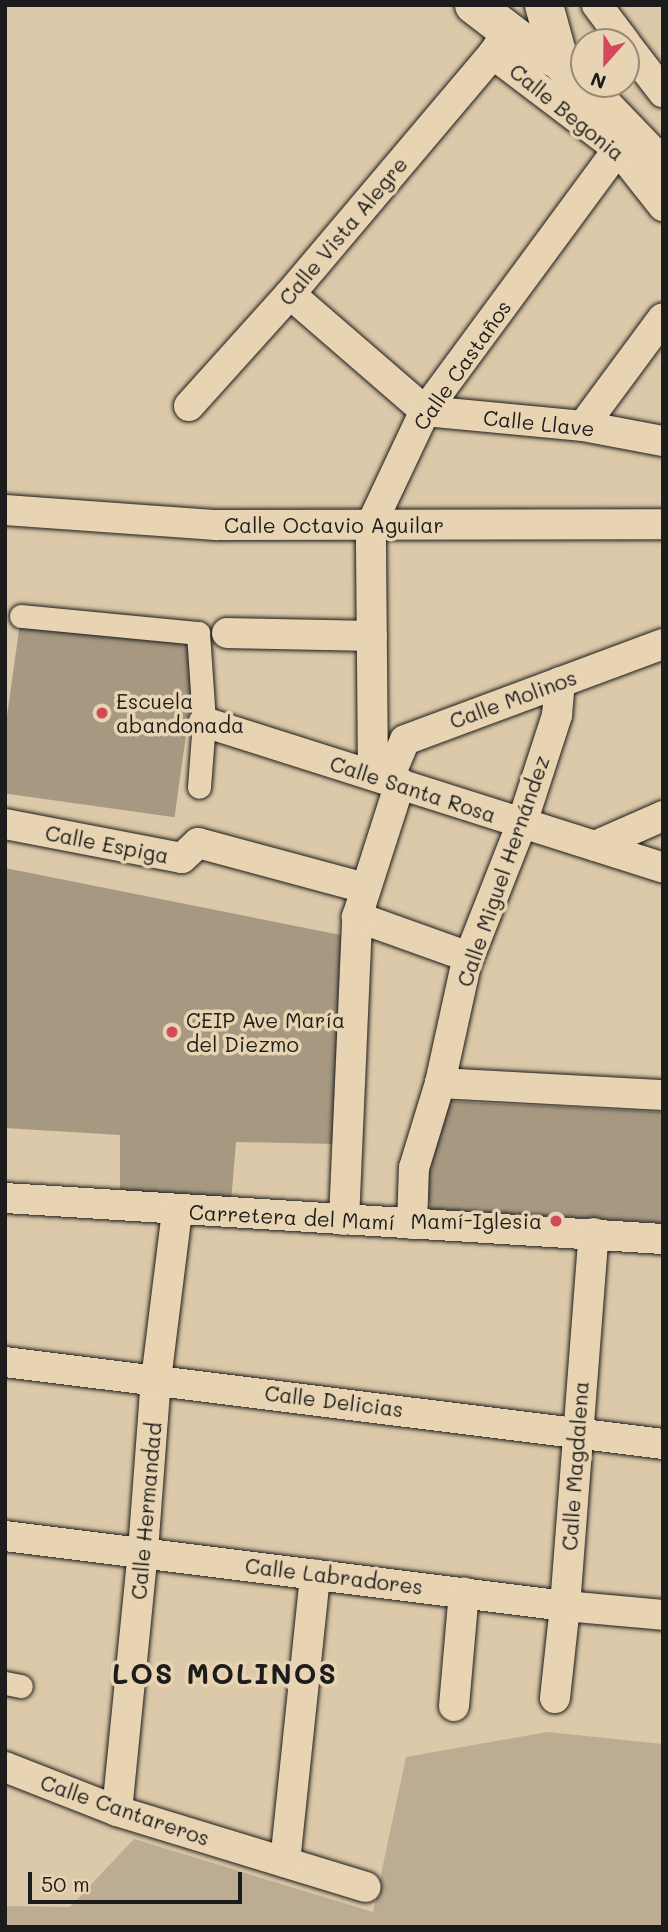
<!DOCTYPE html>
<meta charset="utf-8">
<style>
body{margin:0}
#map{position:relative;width:668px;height:1932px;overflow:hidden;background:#dcc9a9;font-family:Mali,sans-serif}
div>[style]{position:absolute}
.green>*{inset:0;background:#bcac92}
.building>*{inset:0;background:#a69881;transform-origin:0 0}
.roads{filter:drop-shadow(0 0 2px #1c1c1c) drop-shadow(0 0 2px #1c1c1c)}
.pedestrian>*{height:23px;margin:-11.5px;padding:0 11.5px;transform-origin:11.5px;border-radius:11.5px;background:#e8d4b2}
.minor>*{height:30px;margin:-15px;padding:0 15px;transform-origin:15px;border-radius:15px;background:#e8d4b2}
.primary>*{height:38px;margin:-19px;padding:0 19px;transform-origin:19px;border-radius:19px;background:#e8d4b2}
.dots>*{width:19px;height:19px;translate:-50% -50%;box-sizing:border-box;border:4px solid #e8d4b2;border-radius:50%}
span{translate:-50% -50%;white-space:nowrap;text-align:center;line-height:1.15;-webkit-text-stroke:7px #e8d4b2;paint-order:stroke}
.street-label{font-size:21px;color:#1c1c1c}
.poi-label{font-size:21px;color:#1c1c1c}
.left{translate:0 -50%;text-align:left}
.right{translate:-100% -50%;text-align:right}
.district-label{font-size:28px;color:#1c1c1c;font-weight:700;letter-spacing:2px}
.frame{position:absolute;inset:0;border:7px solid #1c1c1c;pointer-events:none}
.north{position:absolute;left:570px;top:28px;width:70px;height:70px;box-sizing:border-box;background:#e8d4b2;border:2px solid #968a76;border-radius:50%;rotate:201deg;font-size:19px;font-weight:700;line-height:28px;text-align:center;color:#1c1c1c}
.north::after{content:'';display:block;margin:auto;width:24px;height:32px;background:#d1495b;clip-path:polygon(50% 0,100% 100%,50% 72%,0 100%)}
.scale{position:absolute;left:28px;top:1872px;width:214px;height:32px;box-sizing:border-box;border:4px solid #1c1c1c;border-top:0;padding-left:9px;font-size:21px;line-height:24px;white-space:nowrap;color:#1c1c1c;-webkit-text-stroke:5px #e8d4b2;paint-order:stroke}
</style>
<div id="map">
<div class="green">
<div style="clip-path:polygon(547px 1732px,663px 1744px,663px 1927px,5px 1927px,5px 1906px,70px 1907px,134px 1839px,373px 1912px,406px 1757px)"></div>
</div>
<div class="building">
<div style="left:21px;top:616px;width:180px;height:178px;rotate:8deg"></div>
<div style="clip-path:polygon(5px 868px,341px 935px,335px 1144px,236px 1142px,231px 1202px,120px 1197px,120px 1135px,5px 1128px)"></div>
<div style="clip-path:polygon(448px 1101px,663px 1112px,663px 1223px,431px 1209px,427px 1190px,430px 1168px)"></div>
</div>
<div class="roads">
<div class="pedestrian">
<div style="left:21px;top:616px;width:178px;rotate:5.5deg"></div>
<div style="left:198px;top:633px;width:89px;rotate:86.1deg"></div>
<div style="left:204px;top:722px;width:65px;rotate:94.4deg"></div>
<div style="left:5px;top:1683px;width:16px;rotate:11deg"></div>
</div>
<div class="minor">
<div style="left:597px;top:5px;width:46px;rotate:52.9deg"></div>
<div style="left:626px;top:44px;width:61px;rotate:52.4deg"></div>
<div style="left:493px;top:54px;width:157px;rotate:37.2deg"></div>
<div style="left:618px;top:149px;width:73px;rotate:51.7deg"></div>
<div style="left:290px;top:294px;width:179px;rotate:40.9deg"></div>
<div style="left:425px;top:411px;width:159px;rotate:5.4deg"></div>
<div style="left:583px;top:426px;width:81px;rotate:10.6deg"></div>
<div style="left:189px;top:406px;width:151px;rotate:-48deg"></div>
<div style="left:290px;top:294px;width:314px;rotate:-49.8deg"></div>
<div style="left:493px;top:54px;width:27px;rotate:-56deg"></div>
<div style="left:583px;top:426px;width:134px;rotate:-53.5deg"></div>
<div style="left:5px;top:510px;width:212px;rotate:4.1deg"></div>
<div style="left:216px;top:525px;width:447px;rotate:-0.1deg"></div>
<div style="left:227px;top:633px;width:145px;rotate:1.2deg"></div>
<div style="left:204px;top:722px;width:482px;rotate:17.6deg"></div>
<div style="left:373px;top:775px;width:250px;rotate:-90.5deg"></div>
<div style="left:371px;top:525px;width:126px;rotate:-64.7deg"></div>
<div style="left:425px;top:411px;width:325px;rotate:-53.6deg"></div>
<div style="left:388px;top:780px;width:43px;rotate:-67deg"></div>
<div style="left:405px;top:740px;width:275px;rotate:-20.4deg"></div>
<div style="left:5px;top:824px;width:180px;rotate:10.9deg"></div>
<div style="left:182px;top:858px;width:22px;rotate:-43deg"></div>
<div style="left:198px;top:843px;width:173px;rotate:15.1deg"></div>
<div style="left:595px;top:846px;width:74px;rotate:-23.8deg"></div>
<div style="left:357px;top:917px;width:119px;rotate:19.7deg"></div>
<div style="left:440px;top:1083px;width:223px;rotate:3.1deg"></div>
<div style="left:5px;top:1198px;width:659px;rotate:3.57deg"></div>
<div style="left:344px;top:1220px;width:303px;rotate:-87.5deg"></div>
<div style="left:357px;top:917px;width:141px;rotate:-72.2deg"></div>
<div style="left:412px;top:1224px;width:56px;rotate:-88deg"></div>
<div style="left:414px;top:1168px;width:89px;rotate:-73deg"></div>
<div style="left:440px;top:1083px;width:121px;rotate:-77.6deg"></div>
<div style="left:466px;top:965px;width:153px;rotate:-68.5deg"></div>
<div style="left:522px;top:823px;width:114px;rotate:-72deg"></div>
<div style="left:557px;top:715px;width:33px;rotate:-85deg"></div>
<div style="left:5px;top:1362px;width:663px;rotate:7.1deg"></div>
<div style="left:5px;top:1536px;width:564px;rotate:7.13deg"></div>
<div style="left:565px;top:1606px;width:98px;rotate:5.2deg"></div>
<div style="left:555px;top:1698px;width:93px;rotate:-83.8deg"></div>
<div style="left:565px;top:1606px;width:374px;rotate:-85.6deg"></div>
<div style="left:454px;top:1706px;width:114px;rotate:-85deg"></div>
<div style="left:5px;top:1767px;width:120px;rotate:21.4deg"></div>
<div style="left:117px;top:1811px;width:260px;rotate:17deg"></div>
<div style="left:117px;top:1811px;width:261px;rotate:-84.3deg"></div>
<div style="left:143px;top:1551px;width:171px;rotate:-85.7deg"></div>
<div style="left:156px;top:1380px;width:170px;rotate:-82.9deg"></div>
<div style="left:285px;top:1862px;width:289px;rotate:-84deg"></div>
</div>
<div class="primary">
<div style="left:474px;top:5px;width:69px;rotate:37.4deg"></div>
<div style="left:529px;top:47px;width:33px;rotate:23deg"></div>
<div style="left:559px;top:60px;width:150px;rotate:46.1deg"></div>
<div style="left:544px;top:5px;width:57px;rotate:74.7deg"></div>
</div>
</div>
<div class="dots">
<div style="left:102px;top:713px;background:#d1495b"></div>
<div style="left:172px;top:1032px;background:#d1495b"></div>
<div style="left:556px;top:1221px;background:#d1495b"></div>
</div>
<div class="street-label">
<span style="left:567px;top:112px;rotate:39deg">Calle Begonia</span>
<span style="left:343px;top:231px;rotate:-50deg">Calle Vista Alegre</span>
<span style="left:462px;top:365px;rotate:-55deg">Calle Castaños</span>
<span style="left:539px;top:423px;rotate:6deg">Calle Llave</span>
<span style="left:334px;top:525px">Calle Octavio Aguilar</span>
<span style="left:513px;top:699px;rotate:-20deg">Calle Molinos</span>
<span style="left:413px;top:789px;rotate:18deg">Calle Santa Rosa</span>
<span style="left:107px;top:844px;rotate:11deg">Calle Espiga</span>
<span style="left:503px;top:871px;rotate:-71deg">Calle Miguel Hernández</span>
<span style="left:292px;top:1217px;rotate:3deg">Carretera del Mamí</span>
<span style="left:334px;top:1401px;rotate:7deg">Calle Delicias</span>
<span style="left:575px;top:1466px;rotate:-86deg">Calle Magdalena</span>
<span style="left:146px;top:1511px;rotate:-85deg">Calle Hermandad</span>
<span style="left:334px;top:1576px;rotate:7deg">Calle Labradores</span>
<span style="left:125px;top:1810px;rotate:19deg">Calle Cantareros</span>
</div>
<div class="poi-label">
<span class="left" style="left:116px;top:713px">Escuela<br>abandonada</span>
<span class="left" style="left:186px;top:1032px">CEIP Ave María<br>del Diezmo</span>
<span class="right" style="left:542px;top:1221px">Mamí-Iglesia</span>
</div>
<div class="district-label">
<span style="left:225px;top:1673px">LOS MOLINOS</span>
</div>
<div class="frame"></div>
<div class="north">N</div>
<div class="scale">50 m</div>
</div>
